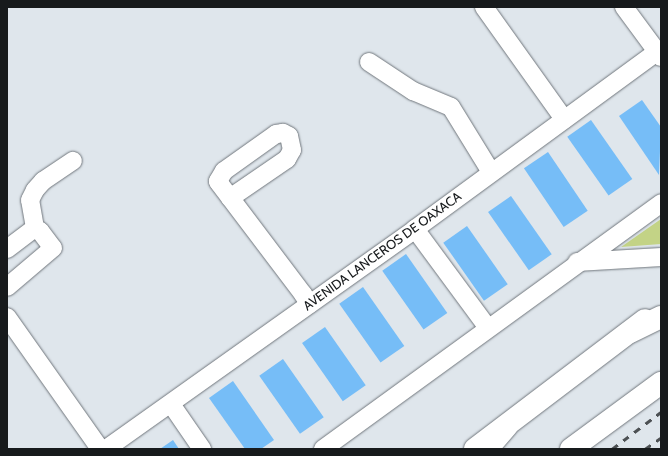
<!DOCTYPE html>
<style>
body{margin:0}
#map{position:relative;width:668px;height:456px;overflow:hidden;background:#dfe6ec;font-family:Cabin,sans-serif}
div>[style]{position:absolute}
.green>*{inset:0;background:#c3d386}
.building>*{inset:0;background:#76bdf7;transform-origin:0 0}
.roads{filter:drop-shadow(0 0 1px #70767c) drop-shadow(0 0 1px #70767c)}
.street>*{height:18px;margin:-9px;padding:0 9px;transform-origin:9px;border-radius:9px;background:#fff}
.secondary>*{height:22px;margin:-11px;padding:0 11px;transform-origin:11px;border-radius:11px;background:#fff}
.highway>*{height:22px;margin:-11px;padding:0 11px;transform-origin:11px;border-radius:11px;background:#fff}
.rail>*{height:3px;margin-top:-1.5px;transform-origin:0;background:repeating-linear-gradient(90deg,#4c5053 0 7px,transparent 0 14px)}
span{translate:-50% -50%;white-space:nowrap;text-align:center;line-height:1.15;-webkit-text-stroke:3px #fff;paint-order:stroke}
.street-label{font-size:13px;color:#171a1c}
.frame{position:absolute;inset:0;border:8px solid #171a1c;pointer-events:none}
</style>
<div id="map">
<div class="green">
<div style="clip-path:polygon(661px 219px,661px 244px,621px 247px)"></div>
</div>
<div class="building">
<div style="clip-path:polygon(642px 100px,661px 127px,659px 175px,619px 116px)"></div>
<div style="left:591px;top:120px;width:72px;height:29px;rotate:55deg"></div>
<div style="left:548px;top:152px;width:71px;height:29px;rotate:56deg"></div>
<div style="left:511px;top:196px;width:71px;height:28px;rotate:55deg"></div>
<div style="left:467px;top:226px;width:71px;height:29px;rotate:55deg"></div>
<div style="left:406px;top:254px;width:72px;height:29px;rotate:55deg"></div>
<div style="left:363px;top:287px;width:72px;height:29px;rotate:55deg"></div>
<div style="left:325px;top:327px;width:71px;height:28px;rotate:55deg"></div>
<div style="left:283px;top:359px;width:71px;height:29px;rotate:55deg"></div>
<div style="clip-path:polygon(233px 381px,274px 440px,261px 449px,245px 449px,209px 398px)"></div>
<div style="clip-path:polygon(173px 440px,179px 449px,160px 449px)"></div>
</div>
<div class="roads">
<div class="street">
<div style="left:484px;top:7px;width:138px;rotate:54.5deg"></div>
<div style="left:624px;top:7px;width:62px;rotate:53.5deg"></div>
<div style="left:369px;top:62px;width:53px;rotate:33.4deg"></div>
<div style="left:413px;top:91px;width:41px;rotate:22.8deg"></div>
<div style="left:451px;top:107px;width:76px;rotate:58.4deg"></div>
<div style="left:230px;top:198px;width:69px;rotate:-34.4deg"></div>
<div style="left:287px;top:159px;width:10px;rotate:-61deg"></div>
<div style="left:292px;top:150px;width:14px;rotate:-102deg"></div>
<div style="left:289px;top:136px;width:7px;rotate:-153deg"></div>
<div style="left:283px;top:133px;width:7px;rotate:172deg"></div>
<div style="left:276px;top:134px;width:64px;rotate:144.6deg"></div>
<div style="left:224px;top:171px;width:12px;rotate:121deg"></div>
<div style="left:218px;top:181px;width:2px;rotate:63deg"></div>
<div style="left:219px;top:183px;width:139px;rotate:52.9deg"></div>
<div style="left:303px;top:294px;width:12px;rotate:59deg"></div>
<div style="left:35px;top:228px;width:28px;rotate:-100deg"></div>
<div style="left:30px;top:200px;width:11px;rotate:-63deg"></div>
<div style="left:35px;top:190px;width:12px;rotate:-48deg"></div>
<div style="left:43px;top:181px;width:36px;rotate:-34deg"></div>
<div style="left:415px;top:229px;width:123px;rotate:53.6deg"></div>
<div style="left:7px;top:249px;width:35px;rotate:-37deg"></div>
<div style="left:35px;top:228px;width:6px;rotate:31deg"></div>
<div style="left:40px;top:231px;width:21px;rotate:53deg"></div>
<div style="left:53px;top:248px;width:60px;rotate:139.7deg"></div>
<div style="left:577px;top:262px;width:84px;rotate:-3.4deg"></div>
<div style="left:7px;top:317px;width:161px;rotate:54.8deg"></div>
<div style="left:171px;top:404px;width:55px;rotate:55.4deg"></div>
<div style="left:106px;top:449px;width:379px;rotate:-35.4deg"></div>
<div style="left:415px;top:229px;width:300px;rotate:-36.2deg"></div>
<div style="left:323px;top:449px;width:418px;rotate:-36deg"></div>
</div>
<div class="secondary">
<div style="left:475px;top:449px;width:213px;rotate:-37.2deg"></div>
</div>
<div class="highway">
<div style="left:630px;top:332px;width:34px;rotate:-26deg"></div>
<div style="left:487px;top:449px;width:30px;rotate:-49deg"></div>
<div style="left:571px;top:449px;width:112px;rotate:-36.3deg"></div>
</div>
</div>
<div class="rail">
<div style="left:612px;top:449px;width:61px;rotate:-37.1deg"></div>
<div style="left:645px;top:449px;width:19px;rotate:-35deg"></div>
</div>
<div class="street-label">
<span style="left:382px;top:251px;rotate:-36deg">AVENIDA LANCEROS DE OAXACA</span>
</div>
<div class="frame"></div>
</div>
